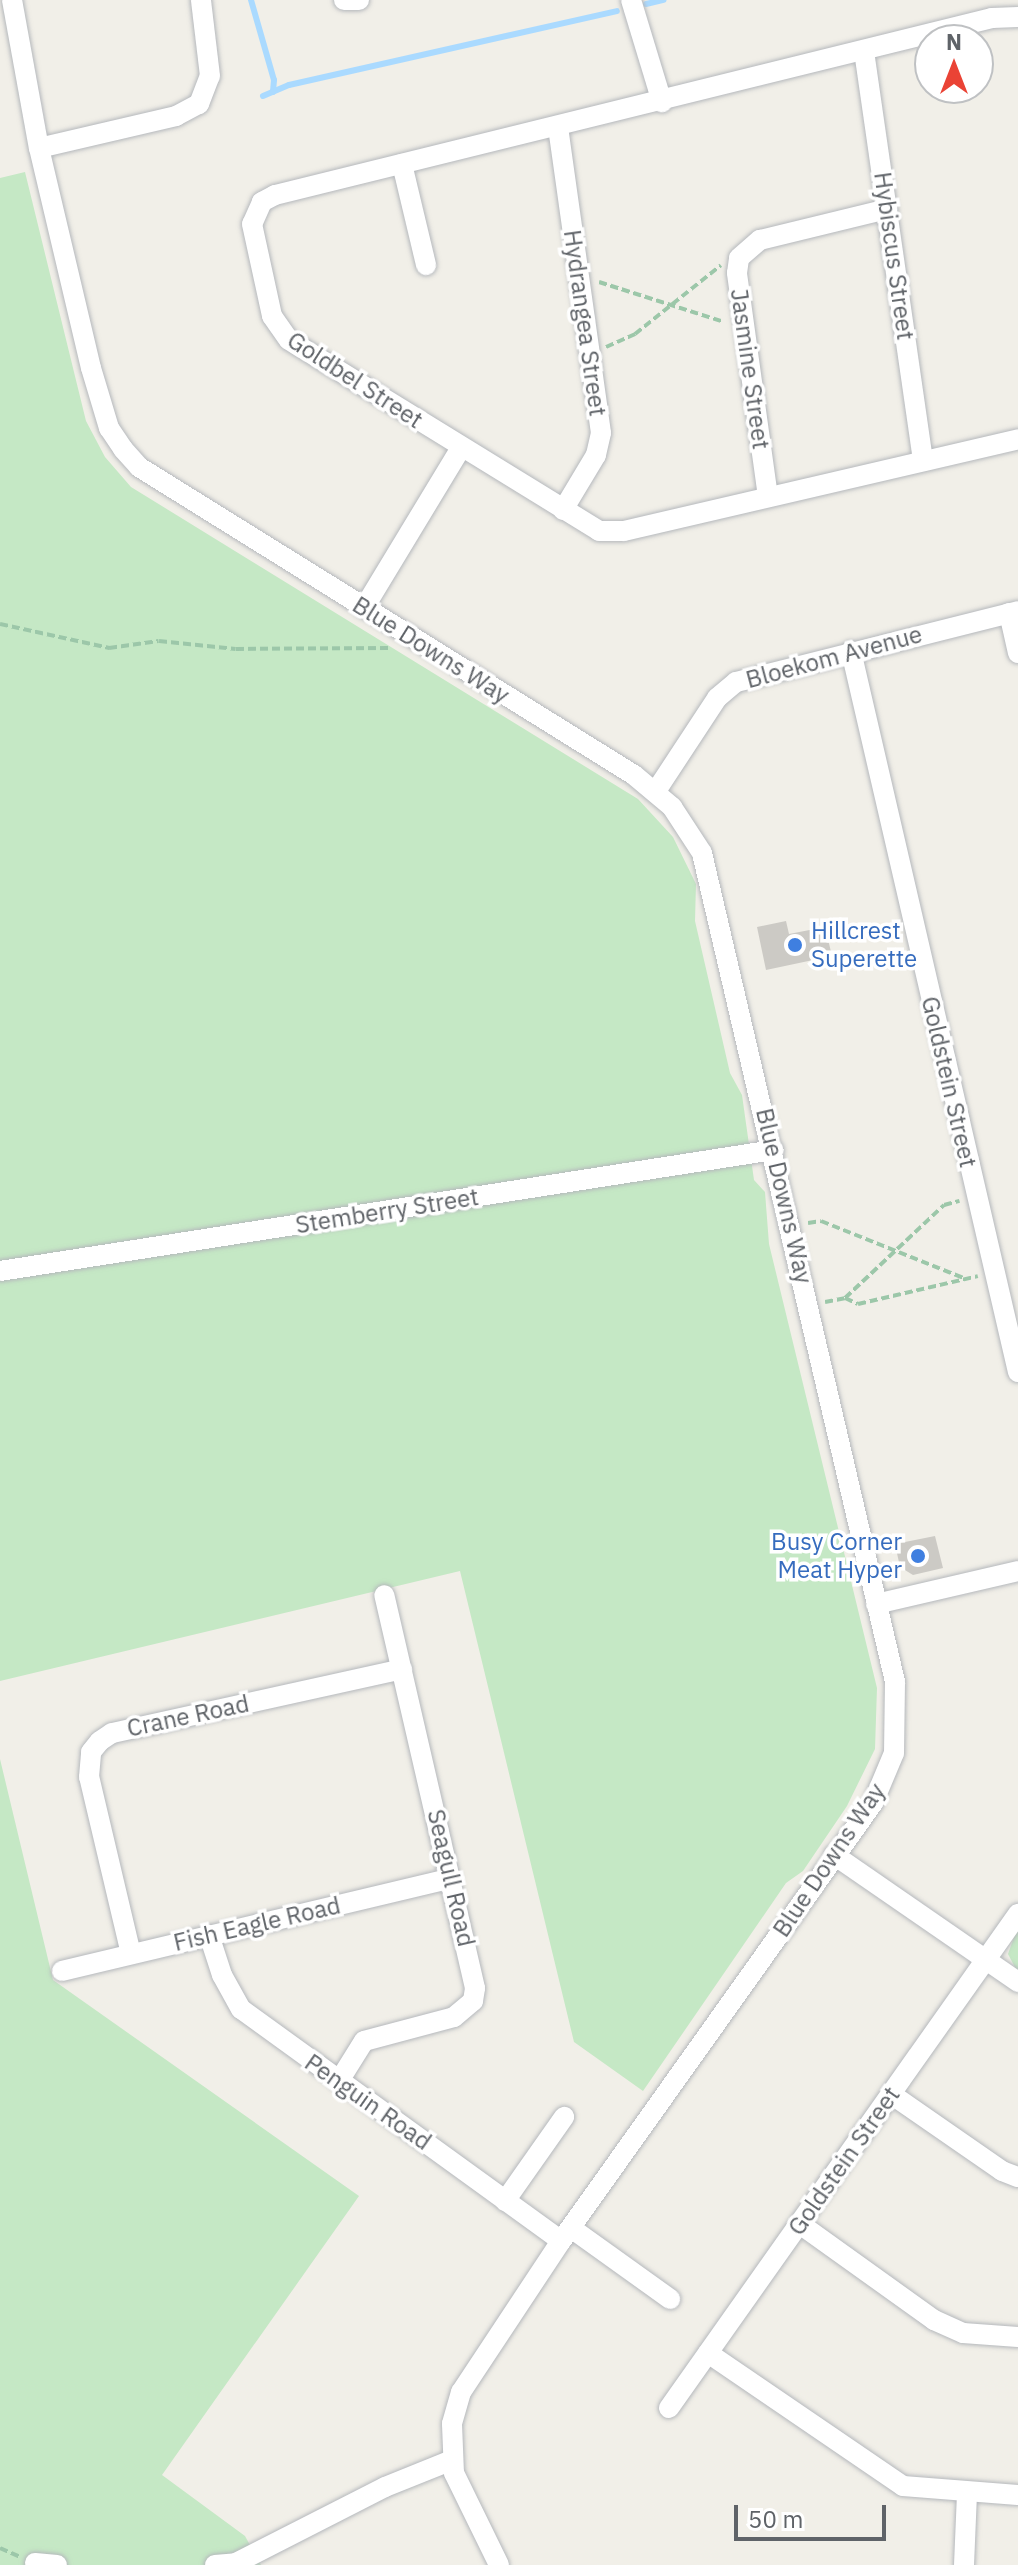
<!DOCTYPE html>
<style>
body{margin:0}
#map{position:relative;width:1018px;height:2565px;overflow:hidden;background:#f1efe8;font-family:"IBM Plex Sans",sans-serif}
div>[style]{position:absolute}
.green>*{inset:0;background:#c5e8c5}
.stream>*{height:6px;margin:-3px;padding:0 3px;transform-origin:3px;border-radius:3px;background:#aadaff}
.building>*{inset:0;background:#cccac5}
.path>*{height:4px;margin-top:-2px;transform-origin:0;background:repeating-linear-gradient(90deg,#9cc7a9 0 8px,transparent 0 12px)}
.roads{filter:drop-shadow(0 0 2px #b5b8bc) drop-shadow(0 0 2px #b5b8bc)}
.minor>*{height:20px;margin:-10px;padding:0 10px;transform-origin:10px;border-radius:10px;background:#fff}
.dots>*{width:22px;height:22px;translate:-50% -50%;box-sizing:border-box;border:4px solid #fff;border-radius:50%}
span{translate:-50% -50%;white-space:nowrap;text-align:center;line-height:1.15;-webkit-text-stroke:7px #fff;paint-order:stroke}
.street-label{font-size:24px;color:#5f6368}
.shop-label{font-size:24px;color:#366cbe}
.left{translate:0 -50%;text-align:left}
.right{translate:-100% -50%;text-align:right}
.north{position:absolute;left:914px;top:24px;width:80px;height:80px;box-sizing:border-box;background:#fff;border:2px solid #bfc1c3;border-radius:50%;rotate:0deg;font-size:22px;font-weight:700;line-height:32px;text-align:center;color:#5f6368}
.north::after{content:'';display:block;margin:auto;width:28px;height:36px;background:#ea4335;clip-path:polygon(50% 0,100% 100%,50% 72%,0 100%)}
.scale{position:absolute;left:734px;top:2505px;width:152px;height:36px;box-sizing:border-box;border:4px solid #5f6368;border-top:0;padding-left:10px;font-size:24px;line-height:28px;white-space:nowrap;color:#5f6368;-webkit-text-stroke:6px #fff;paint-order:stroke}
</style>
<div id="map">
<div class="green">
<div style="clip-path:polygon(25px 172px,86px 421px,105px 457px,131px 487px,638px 799px,673px 837px,696px 884px,695px 921px,730px 1073px,742px 1095px,754px 1180px,765px 1192px,769px 1244px,877px 1688px,875px 1749px,847px 1806px,803px 1871px,786px 1883px,643px 2091px,574px 2042px,460px 1571px,0 1681px,0 178px)"></div>
<div style="clip-path:polygon(0 1759px,53px 1980px,359px 2196px,162px 2475px,245px 2536px,261px 2565px,0 2565px)"></div>
<div style="clip-path:polygon(1018px 1926px,1018px 1973px,1008px 1954px)"></div>
</div>
<div class="stream">
<div style="left:251px;top:0;width:83px;rotate:74deg"></div>
<div style="left:274px;top:80px;width:12px;rotate:95deg"></div>
<div style="left:646px;top:4px;width:18px;rotate:-13deg"></div>
<div style="left:263px;top:96px;width:28px;rotate:-23deg"></div>
<div style="left:289px;top:85px;width:336px;rotate:-12.7deg"></div>
</div>
<div class="building">
<div style="clip-path:polygon(786px 921px,789px 934px,825px 927px,832px 956px,766px 970px,757px 927px)"></div>
<div style="clip-path:polygon(935px 1536px,943px 1568px,913px 1575px,900px 1567px,895px 1544px)"></div>
</div>
<div class="path">
<div style="left:599px;top:282px;width:131px;rotate:17.7deg"></div>
<div style="left:606px;top:347px;width:32px;rotate:-24deg"></div>
<div style="left:635px;top:334px;width:110px;rotate:-38.7deg"></div>
<div style="left:0;top:624px;width:112px;rotate:12.4deg"></div>
<div style="left:109px;top:648px;width:50px;rotate:-8deg"></div>
<div style="left:159px;top:641px;width:77px;rotate:5.9deg"></div>
<div style="left:236px;top:649px;width:154px;rotate:-0.4deg"></div>
<div style="left:808px;top:1223px;width:13px;rotate:-9deg"></div>
<div style="left:821px;top:1221px;width:156px;rotate:21.8deg"></div>
<div style="left:845px;top:1298px;width:14px;rotate:25deg"></div>
<div style="left:858px;top:1304px;width:123px;rotate:-13.1deg"></div>
<div style="left:825px;top:1302px;width:20px;rotate:-11deg"></div>
<div style="left:845px;top:1298px;width:136px;rotate:-43.2deg"></div>
<div style="left:944px;top:1205px;width:16px;rotate:-15deg"></div>
<div style="left:0;top:2548px;width:22px;rotate:24deg"></div>
</div>
<div class="roads">
<div class="minor">
<div style="left:12px;top:0;width:150px;rotate:79.7deg"></div>
<div style="left:39px;top:148px;width:226px;rotate:76.7deg"></div>
<div style="left:91px;top:368px;width:63px;rotate:73.3deg"></div>
<div style="left:109px;top:428px;width:25px;rotate:56deg"></div>
<div style="left:123px;top:449px;width:24px;rotate:48deg"></div>
<div style="left:139px;top:467px;width:583px;rotate:31.89deg"></div>
<div style="left:634px;top:775px;width:50px;rotate:40.1deg"></div>
<div style="left:672px;top:807px;width:55px;rotate:56.9deg"></div>
<div style="left:702px;top:853px;width:851px;rotate:76.89deg"></div>
<div style="left:895px;top:1682px;width:71px;rotate:90.8deg"></div>
<div style="left:894px;top:1753px;width:54px;rotate:112.8deg"></div>
<div style="left:873px;top:1803px;width:538px;rotate:125.46deg"></div>
<div style="left:561px;top:2241px;width:181px;rotate:123.5deg"></div>
<div style="left:461px;top:2392px;width:33px;rotate:106deg"></div>
<div style="left:452px;top:2424px;width:49px;rotate:87.7deg"></div>
<div style="left:454px;top:2473px;width:102px;rotate:63.9deg"></div>
<div style="left:344px;top:0;width:15px"></div>
<div style="left:631px;top:0;width:107px;rotate:73.1deg"></div>
<div style="left:1018px;top:17px;width:26px;rotate:178deg"></div>
<div style="left:992px;top:18px;width:739px;rotate:166.13deg"></div>
<div style="left:275px;top:195px;width:15px;rotate:152deg"></div>
<div style="left:262px;top:202px;width:24px;rotate:114deg"></div>
<div style="left:252px;top:224px;width:94px;rotate:77.7deg"></div>
<div style="left:272px;top:316px;width:29px;rotate:55deg"></div>
<div style="left:289px;top:340px;width:364px;rotate:31.6deg"></div>
<div style="left:599px;top:531px;width:25px"></div>
<div style="left:624px;top:531px;width:405px;rotate:-13.1deg"></div>
<div style="left:864px;top:51px;width:414px;rotate:81.8deg"></div>
<div style="left:558px;top:127px;width:309px;rotate:82deg"></div>
<div style="left:601px;top:433px;width:23px;rotate:103deg"></div>
<div style="left:596px;top:455px;width:64px;rotate:121deg"></div>
<div style="left:39px;top:148px;width:141px;rotate:-13.1deg"></div>
<div style="left:176px;top:116px;width:26px;rotate:-28deg"></div>
<div style="left:199px;top:104px;width:30px;rotate:-69deg"></div>
<div style="left:210px;top:76px;width:77px;rotate:-96.8deg"></div>
<div style="left:402px;top:164px;width:104px;rotate:76.6deg"></div>
<div style="left:768px;top:497px;width:226px;rotate:-97.9deg"></div>
<div style="left:737px;top:273px;width:15px;rotate:-82deg"></div>
<div style="left:739px;top:258px;width:28px;rotate:-41deg"></div>
<div style="left:760px;top:240px;width:131px;rotate:-13.7deg"></div>
<div style="left:364px;top:608px;width:187px;rotate:-58.8deg"></div>
<div style="left:1009px;top:613px;width:41px;rotate:77.3deg"></div>
<div style="left:851px;top:651px;width:740px;rotate:76.96deg"></div>
<div style="left:656px;top:791px;width:111px;rotate:-56.7deg"></div>
<div style="left:717px;top:698px;width:25px;rotate:-40deg"></div>
<div style="left:736px;top:682px;width:291px;rotate:-14.1deg"></div>
<div style="left:0;top:1271px;width:783px;rotate:-8.89deg"></div>
<div style="left:876px;top:1604px;width:146px;rotate:-13.1deg"></div>
<div style="left:834px;top:1855px;width:224px;rotate:34.6deg"></div>
<div style="left:209px;top:1935px;width:42px;rotate:72deg"></div>
<div style="left:222px;top:1975px;width:39px;rotate:61deg"></div>
<div style="left:241px;top:2009px;width:395px;rotate:35.9deg"></div>
<div style="left:131px;top:1954px;width:182px;rotate:-103.3deg"></div>
<div style="left:89px;top:1777px;width:25px;rotate:-85deg"></div>
<div style="left:91px;top:1752px;width:14px;rotate:-51deg"></div>
<div style="left:100px;top:1741px;width:14px;rotate:-34deg"></div>
<div style="left:112px;top:1733px;width:297px;rotate:-12.4deg"></div>
<div style="left:62px;top:1971px;width:400px;rotate:-13.4deg"></div>
<div style="left:339px;top:2081px;width:47px;rotate:-58deg"></div>
<div style="left:364px;top:2041px;width:93px;rotate:-14.9deg"></div>
<div style="left:454px;top:2017px;width:25px;rotate:-40deg"></div>
<div style="left:473px;top:2001px;width:13px;rotate:-81deg"></div>
<div style="left:475px;top:1988px;width:403px;rotate:-103deg"></div>
<div style="left:891px;top:2094px;width:135px;rotate:34.7deg"></div>
<div style="left:1002px;top:2171px;width:17px;rotate:21deg"></div>
<div style="left:505px;top:2201px;width:103px;rotate:-54.9deg"></div>
<div style="left:800px;top:2224px;width:165px;rotate:35.6deg"></div>
<div style="left:934px;top:2320px;width:32px;rotate:24deg"></div>
<div style="left:963px;top:2333px;width:55px;rotate:4.2deg"></div>
<div style="left:571px;top:2228px;width:122px;rotate:35.6deg"></div>
<div style="left:708px;top:2353px;width:236px;rotate:34.3deg"></div>
<div style="left:903px;top:2486px;width:115px;rotate:4.5deg"></div>
<div style="left:669px;top:2408px;width:605px;rotate:-54.76deg"></div>
<div style="left:35px;top:2563px;width:22px;rotate:5deg"></div>
<div style="left:215px;top:2565px;width:21px;rotate:-5deg"></div>
<div style="left:236px;top:2563px;width:167px;rotate:-27deg"></div>
<div style="left:385px;top:2487px;width:72px;rotate:-21.9deg"></div>
<div style="left:964px;top:2565px;width:72px;rotate:-87.6deg"></div>
</div>
</div>
<div class="dots">
<div style="left:795px;top:945px;background:#3f7fe0"></div>
<div style="left:918px;top:1556px;background:#3f7fe0"></div>
</div>
<div class="street-label">
<span style="left:894px;top:256px;rotate:82deg">Hybiscus Street</span>
<span style="left:585px;top:323px;rotate:82deg">Hydrangea Street</span>
<span style="left:750px;top:369px;rotate:82deg">Jasmine Street</span>
<span style="left:355px;top:380px;rotate:33deg">Goldbel Street</span>
<span style="left:431px;top:650px;rotate:32deg">Blue Downs Way</span>
<span style="left:834px;top:657px;rotate:-15deg">Bloekom Avenue</span>
<span style="left:949px;top:1082px;rotate:77deg">Goldstein Street</span>
<span style="left:784px;top:1196px;rotate:77deg">Blue Downs Way</span>
<span style="left:387px;top:1211px;rotate:-9deg">Stemberry Street</span>
<span style="left:188px;top:1716px;rotate:-12deg">Crane Road</span>
<span style="left:829px;top:1860px;rotate:-56deg">Blue Downs Way</span>
<span style="left:451px;top:1878px;rotate:77deg">Seagull Road</span>
<span style="left:257px;top:1924px;rotate:-13deg">Fish Eagle Road</span>
<span style="left:368px;top:2102px;rotate:35deg">Penguin Road</span>
<span style="left:844px;top:2161px;rotate:-55deg">Goldstein Street</span>
</div>
<div class="shop-label">
<span class="left" style="left:811px;top:945px">Hillcrest<br>Superette</span>
<span class="right" style="left:902px;top:1556px">Busy Corner<br>Meat Hyper</span>
</div>
<div class="north">N</div>
<div class="scale">50 m</div>
</div>
